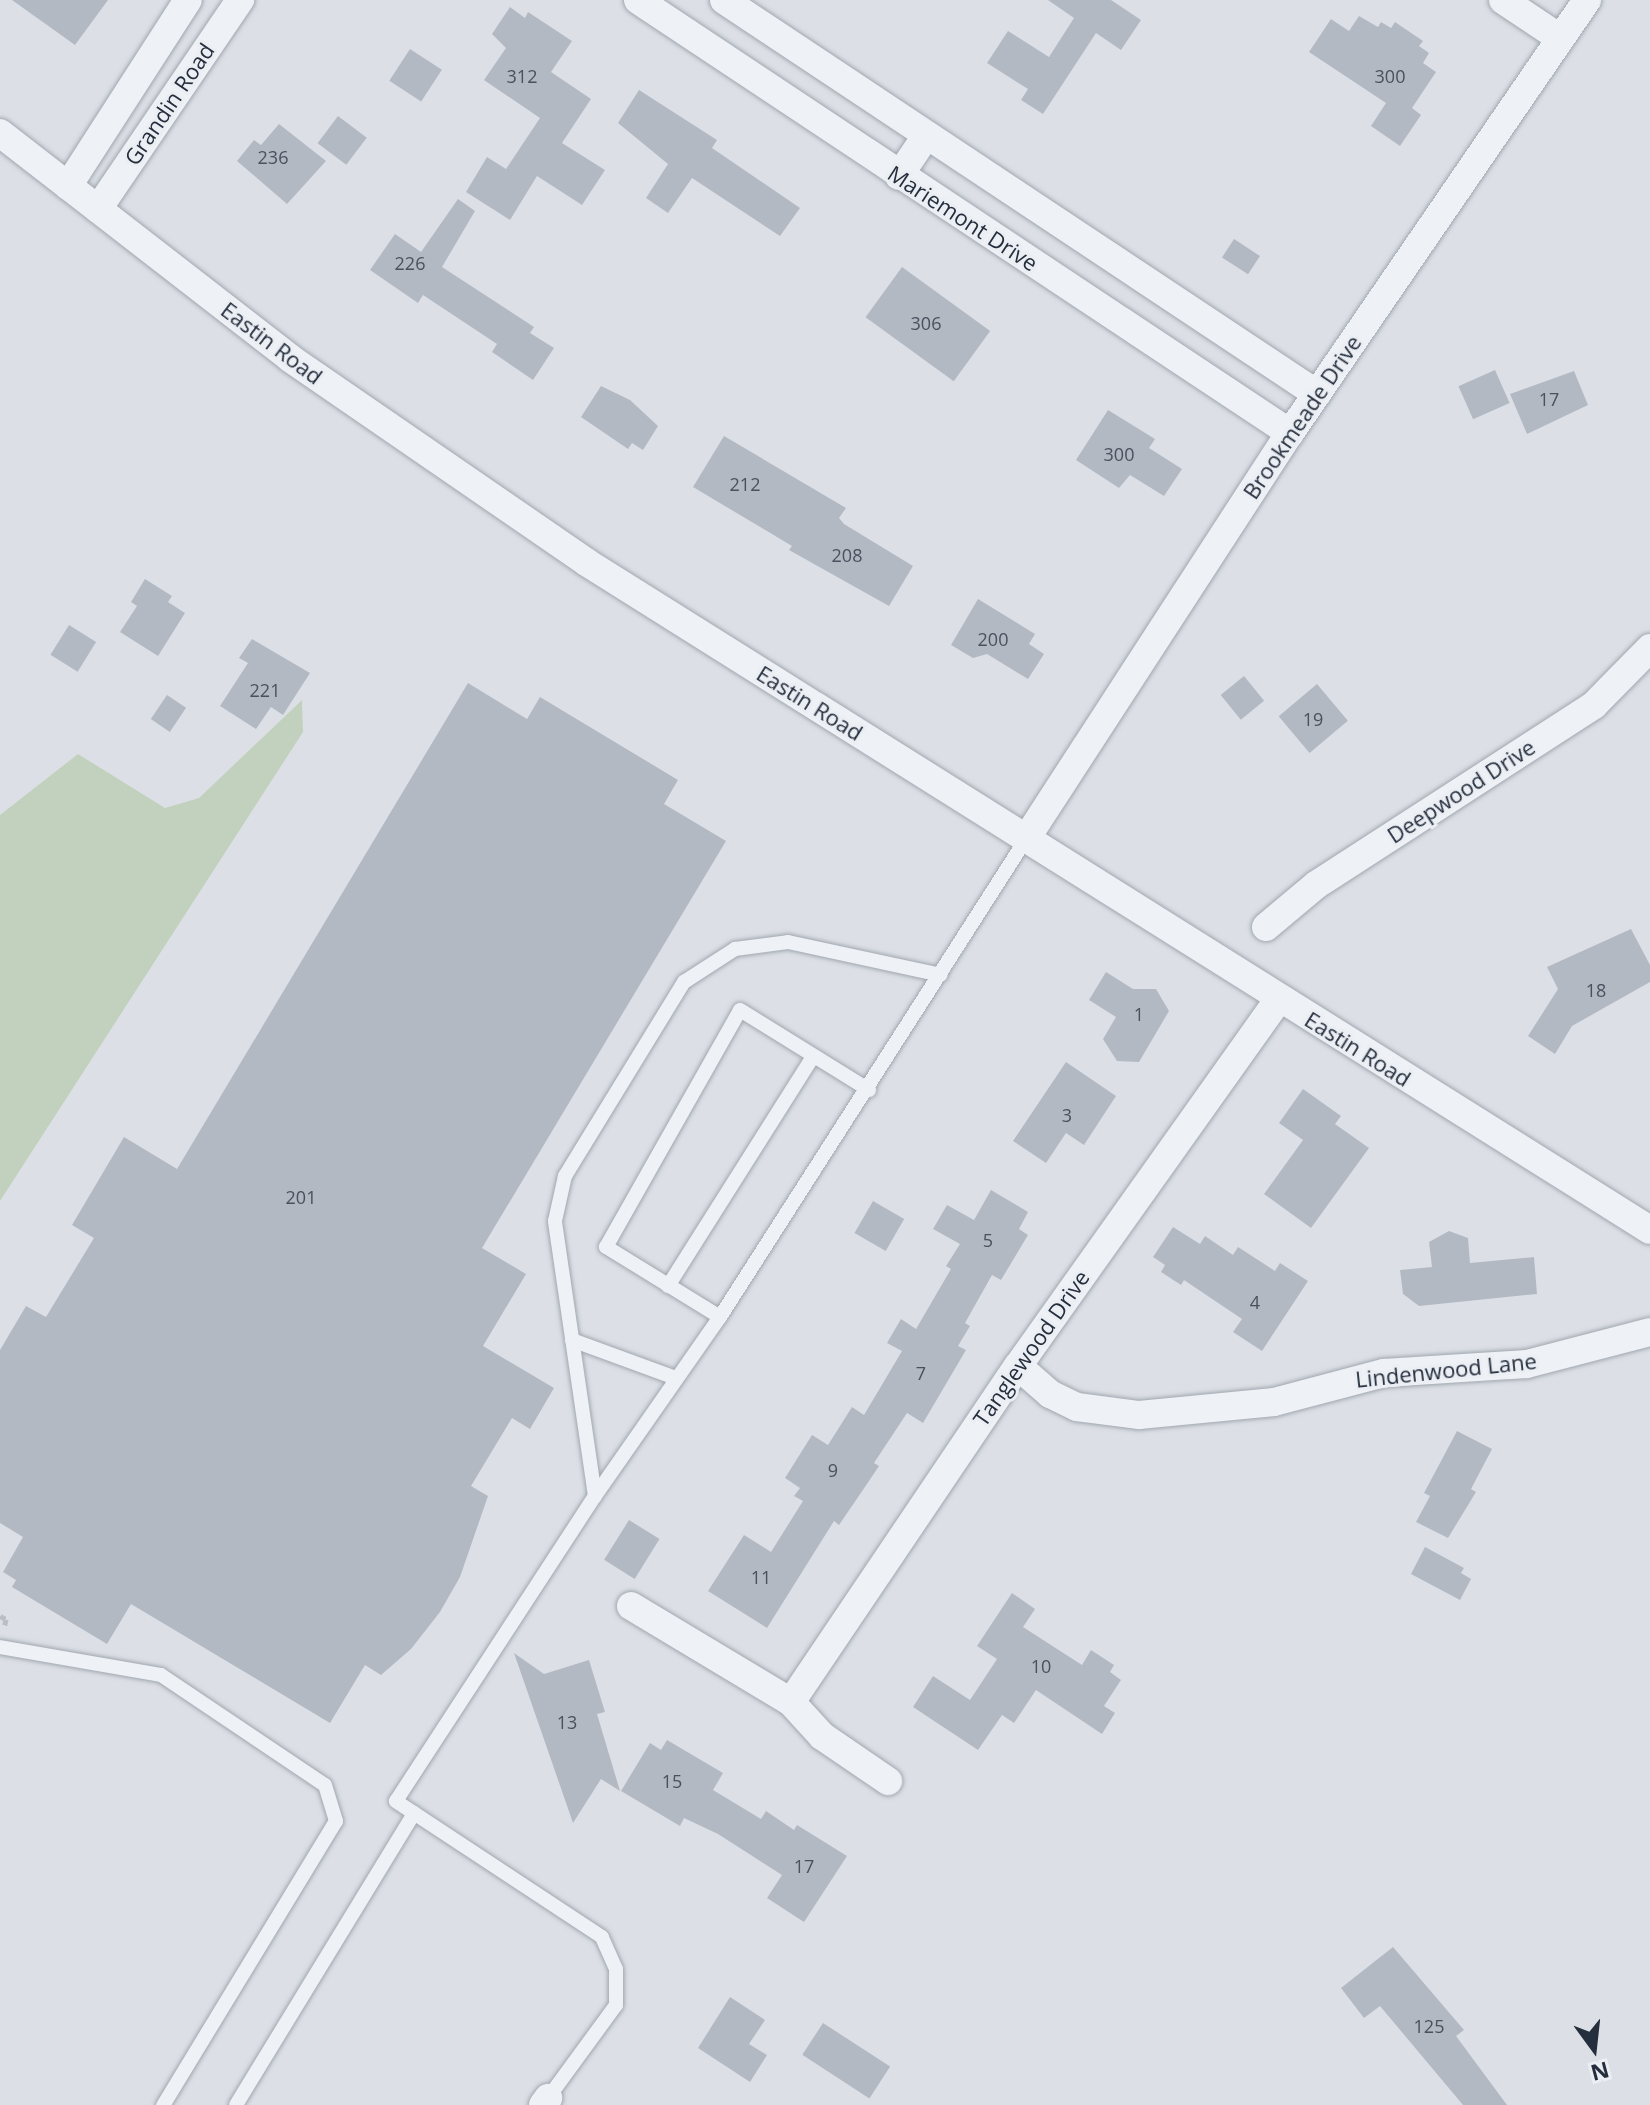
<!DOCTYPE html>
<style>
body{margin:0}
#map{position:relative;width:1650px;height:2105px;overflow:hidden;background:#dce0e6;font-family:"Open Sans",sans-serif}
div>[style]{position:absolute}
.green>*{inset:0;background:#c2d1bd}
.building>*{inset:0;background:#b3b9c3;transform-origin:0 0}
.path>*{height:5px;margin-top:-2.5px;transform-origin:0;background:repeating-linear-gradient(90deg,#babec5 0 6px,transparent 0 12px)}
.roads{filter:drop-shadow(0 0 2px #a1a7b0) drop-shadow(0 0 2px #a1a7b0)}
.lane>*{height:14px;margin:-7px;padding:0 7px;transform-origin:7px;border-radius:7px;background:#eef1f5}
.street>*{height:28px;margin:-14px;padding:0 14px;transform-origin:14px;border-radius:14px;background:#eef1f5}
span{translate:-50% -50%;white-space:nowrap;text-align:center;line-height:1.15;-webkit-text-stroke:6px #ebeff4;paint-order:stroke}
.number-label{font-size:18px;color:#48515e}
.number-label span{-webkit-text-stroke-width:0}
.street-label{font-size:22px;color:#252e3d}
.north{position:absolute;left:1554px;top:2009px;width:80px;height:80px;-webkit-text-stroke:6px #ebeff4;paint-order:stroke;rotate:165deg;font-size:22px;font-weight:700;line-height:32px;text-align:center;color:#252e3d}
.north::after{content:'';display:block;margin:auto;width:28px;height:36px;background:#252e3d;clip-path:polygon(50% 0,100% 100%,50% 72%,0 100%)}
</style>
<div id="map">
<div class="green">
<div style="clip-path:polygon(302px 700px,303px 732px,0 1201px,0 815px,78px 754px,165px 808px,199px 798px)"></div>
</div>
<div class="building">
<div style="clip-path:polygon(12px 0,108px 0,75px 45px)"></div>
<div style="clip-path:polygon(1048px 0,1111px 0,1141px 20px,1121px 50px,1096px 33px,1043px 114px,1021px 100px,1028px 89px,987px 63px,1008px 31px,1049px 57px,1074px 18px)"></div>
<div style="clip-path:polygon(510px 7px,525px 18px,528px 12px,572px 41px,551px 72px,591px 99px,562px 143px,605px 170px,582px 205px,537px 176px,510px 220px,466px 192px,487px 157px,506px 169px,540px 118px,484px 80px,506px 48px,492px 34px)"></div>
<div style="clip-path:polygon(1359px 16px,1378px 27px,1381px 22px,1391px 28px,1395px 22px,1423px 41px,1419px 46px,1429px 53px,1423px 63px,1436px 72px,1412px 108px,1421px 115px,1400px 146px,1371px 126px,1386px 103px,1309px 52px,1331px 19px,1349px 31px)"></div>
<div style="left:410px;top:49px;width:38px;height:38px;rotate:33deg"></div>
<div style="clip-path:polygon(639px 90px,717px 140px,712px 148px,800px 208px,780px 236px,692px 178px,668px 213px,646px 198px,668px 164px,618px 123px)"></div>
<div style="left:338px;top:116px;width:36px;height:34px;rotate:37deg"></div>
<div style="clip-path:polygon(279px 124px,326px 161px,287px 204px,237px 161px,254px 140px,261px 145px)"></div>
<div style="clip-path:polygon(458px 199px,475px 211px,442px 267px,534px 327px,530px 333px,554px 348px,533px 380px,492px 352px,497px 344px,423px 295px,418px 303px,370px 270px,395px 234px,421px 252px)"></div>
<div style="left:1234px;top:239px;width:31px;height:22px;rotate:33deg"></div>
<div style="left:902px;top:267px;width:109px;height:62px;rotate:36deg"></div>
<div style="left:1495px;top:370px;width:36px;height:40px;rotate:66deg"></div>
<div style="clip-path:polygon(1574px 371px,1588px 405px,1527px 434px,1510px 394px)"></div>
<div style="clip-path:polygon(601px 386px,630px 400px,658px 426px,643px 450px,632px 443px,628px 449px,581px 417px)"></div>
<div style="clip-path:polygon(1108px 410px,1155px 439px,1149px 448px,1182px 469px,1164px 496px,1130px 475px,1119px 488px,1076px 460px)"></div>
<div style="clip-path:polygon(724px 436px,846px 508px,839px 518px,844px 524px,913px 566px,889px 606px,789px 550px,792px 546px,693px 487px)"></div>
<div style="clip-path:polygon(145px 579px,172px 596px,168px 602px,185px 613px,158px 656px,120px 632px,137px 606px,131px 602px)"></div>
<div style="clip-path:polygon(978px 599px,1035px 634px,1029px 644px,1044px 654px,1028px 679px,987px 654px,973px 658px,951px 645px)"></div>
<div style="left:69px;top:625px;width:32px;height:35px;rotate:32deg"></div>
<div style="clip-path:polygon(252px 639px,310px 673px,283px 715px,271px 707px,256px 729px,220px 706px,248px 663px,239px 658px)"></div>
<div style="left:1244px;top:676px;width:32px;height:30px;rotate:51deg"></div>
<div style="clip-path:polygon(468px 683px,527px 719px,540px 697px,678px 780px,664px 804px,726px 841px,482px 1248px,526px 1274px,483px 1346px,554px 1388px,530px 1429px,512px 1418px,471px 1486px,488px 1496px,460px 1577px,440px 1612px,411px 1649px,381px 1675px,365px 1665px,330px 1723px,131px 1604px,107px 1644px,12px 1587px,16px 1580px,3px 1572px,23px 1537px,0 1523px,0 1350px,26px 1306px,46px 1317px,94px 1238px,72px 1225px,124px 1137px,177px 1169px)"></div>
<div style="left:1317px;top:684px;width:48px;height:50px;rotate:50deg"></div>
<div style="left:167px;top:695px;width:23px;height:29px;rotate:34deg"></div>
<div style="clip-path:polygon(1631px 929px,1650px 965px,1650px 982px,1572px 1026px,1555px 1054px,1528px 1036px,1558px 989px,1547px 967px)"></div>
<div style="clip-path:polygon(1106px 972px,1133px 989px,1156px 989px,1169px 1011px,1139px 1062px,1117px 1061px,1103px 1039px,1116px 1017px,1089px 1000px)"></div>
<div style="clip-path:polygon(1066px 1062px,1116px 1096px,1084px 1145px,1066px 1133px,1046px 1163px,1013px 1141px)"></div>
<div style="clip-path:polygon(1303px 1089px,1341px 1116px,1335px 1124px,1369px 1148px,1311px 1228px,1264px 1194px,1303px 1140px,1279px 1123px)"></div>
<div style="clip-path:polygon(991px 1190px,1028px 1212px,1019px 1229px,1028px 1235px,1001px 1280px,992px 1275px,965px 1323px,970px 1326px,958px 1346px,966px 1350px,923px 1423px,907px 1413px,874px 1463px,879px 1466px,871px 1478px,839px 1525px,834px 1521px,767px 1628px,708px 1591px,744px 1535px,771px 1552px,803px 1501px,794px 1496px,800px 1488px,785px 1478px,812px 1435px,828px 1445px,852px 1407px,864px 1415px,902px 1351px,887px 1343px,901px 1319px,916px 1329px,951px 1269px,946px 1266px,960px 1244px,933px 1229px,947px 1205px,974px 1220px)"></div>
<div style="left:873px;top:1201px;width:36px;height:37px;rotate:30deg"></div>
<div style="clip-path:polygon(1173px 1227px,1200px 1244px,1205px 1236px,1233px 1255px,1238px 1247px,1275px 1271px,1280px 1263px,1308px 1281px,1262px 1351px,1233px 1332px,1242px 1319px,1184px 1280px,1181px 1285px,1161px 1272px,1165px 1265px,1153px 1257px)"></div>
<div style="clip-path:polygon(1449px 1231px,1468px 1238px,1470px 1263px,1534px 1257px,1537px 1294px,1419px 1306px,1403px 1294px,1400px 1270px,1432px 1267px,1429px 1242px)"></div>
<div style="clip-path:polygon(1457px 1431px,1492px 1449px,1471px 1489px,1476px 1492px,1448px 1538px,1416px 1522px,1430px 1496px,1424px 1493px)"></div>
<div style="left:629px;top:1520px;width:36px;height:47px;rotate:32deg"></div>
<div style="clip-path:polygon(1425px 1547px,1464px 1568px,1461px 1573px,1471px 1579px,1460px 1600px,1411px 1574px)"></div>
<div style="clip-path:polygon(1012px 1593px,1035px 1609px,1023px 1627px,1082px 1665px,1091px 1650px,1114px 1665px,1110px 1672px,1121px 1680px,1104px 1706px,1115px 1713px,1102px 1734px,1036px 1690px,1014px 1723px,1002px 1715px,978px 1750px,913px 1707px,933px 1676px,970px 1700px,997px 1659px,977px 1646px)"></div>
<div style="clip-path:polygon(514px 1653px,544px 1674px,589px 1660px,605px 1712px,597px 1714px,620px 1791px,601px 1779px,573px 1823px)"></div>
<div style="clip-path:polygon(667px 1740px,723px 1773px,713px 1790px,761px 1819px,766px 1811px,794px 1830px,797px 1825px,847px 1856px,804px 1922px,767px 1898px,782px 1875px,718px 1834px,684px 1818px,680px 1826px,621px 1791px,650px 1743px,661px 1750px)"></div>
<div style="clip-path:polygon(1393px 1947px,1464px 2030px,1456px 2036px,1507px 2105px,1463px 2105px,1380px 2006px,1364px 2018px,1341px 1988px)"></div>
<div style="clip-path:polygon(730px 1997px,765px 2020px,749px 2044px,767px 2055px,750px 2082px,698px 2048px)"></div>
<div style="left:823px;top:2023px;width:80px;height:38px;rotate:33deg"></div>
</div>
<div class="path">
<div style="left:0;top:1616px;width:7px;rotate:27deg"></div>
<div style="left:6px;top:1619px;width:10px;rotate:101deg"></div>
</div>
<div class="roads">
<div class="lane">
<div style="left:668px;top:1286px;width:271px;rotate:-57.7deg"></div>
<div style="left:720px;top:1317px;width:134px;rotate:-148.4deg"></div>
<div style="left:606px;top:1247px;width:272px;rotate:-60.5deg"></div>
<div style="left:740px;top:1010px;width:152px;rotate:31.8deg"></div>
<div style="left:572px;top:1340px;width:111px;rotate:20.1deg"></div>
<div style="left:595px;top:1496px;width:278px;rotate:-98.3deg"></div>
<div style="left:555px;top:1221px;width:46px;rotate:-77.5deg"></div>
<div style="left:565px;top:1176px;width:228px;rotate:-58.5deg"></div>
<div style="left:684px;top:982px;width:61px;rotate:-32.9deg"></div>
<div style="left:735px;top:949px;width:53px;rotate:-7.5deg"></div>
<div style="left:788px;top:942px;width:156px;rotate:12.2deg"></div>
<div style="left:0;top:1647px;width:163px;rotate:9.9deg"></div>
<div style="left:161px;top:1675px;width:197px;rotate:33.9deg"></div>
<div style="left:325px;top:1785px;width:38px;rotate:73deg"></div>
<div style="left:336px;top:1821px;width:333px;rotate:121.3deg"></div>
<div style="left:548px;top:2098px;width:115px;rotate:-53.8deg"></div>
<div style="left:616px;top:2005px;width:36px;rotate:-90deg"></div>
<div style="left:616px;top:1969px;width:35px;rotate:-114deg"></div>
<div style="left:602px;top:1937px;width:247px;rotate:-146.6deg"></div>
<div style="left:396px;top:1801px;width:364px;rotate:-56.9deg"></div>
<div style="left:595px;top:1496px;width:218px;rotate:-55.1deg"></div>
<div style="left:720px;top:1317px;width:568px;rotate:-57.37deg"></div>
<div style="left:236px;top:2105px;width:342px;rotate:-58.6deg"></div>
</div>
<div class="street">
<div style="left:638px;top:0;width:783px;rotate:33.59deg"></div>
<div style="left:724px;top:0;width:712px;rotate:33.6deg"></div>
<div style="left:1503px;top:0;width:69px;rotate:33.7deg"></div>
<div style="left:0;top:133px;width:368px;rotate:37.8deg"></div>
<div style="left:291px;top:359px;width:358px;rotate:34.5deg"></div>
<div style="left:586px;top:562px;width:1256px;rotate:32.12deg"></div>
<div style="left:899px;top:176px;width:48px;rotate:-56deg"></div>
<div style="left:68px;top:186px;width:221px;rotate:-57.2deg"></div>
<div style="left:98px;top:209px;width:253px;rotate:-55.8deg"></div>
<div style="left:1026px;top:839px;width:484px;rotate:-57deg"></div>
<div style="left:1290px;top:433px;width:525px;rotate:-55.55deg"></div>
<div style="left:1266px;top:927px;width:65px;rotate:-40deg"></div>
<div style="left:1316px;top:885px;width:331px;rotate:-32.9deg"></div>
<div style="left:1594px;top:705px;width:80px;rotate:-45.5deg"></div>
<div style="left:1018px;top:1366px;width:43px;rotate:41.2deg"></div>
<div style="left:1050px;top:1394px;width:30px;rotate:26deg"></div>
<div style="left:1077px;top:1407px;width:63px;rotate:7.4deg"></div>
<div style="left:1139px;top:1415px;width:136px;rotate:-5.5deg"></div>
<div style="left:1274px;top:1402px;width:114px;rotate:-14.8deg"></div>
<div style="left:1384px;top:1373px;width:143px;rotate:-3.6deg"></div>
<div style="left:1527px;top:1364px;width:127px;rotate:-14.6deg"></div>
<div style="left:631px;top:1606px;width:187px;rotate:31deg"></div>
<div style="left:791px;top:1702px;width:46px;rotate:47.6deg"></div>
<div style="left:822px;top:1736px;width:80px;rotate:34.3deg"></div>
<div style="left:791px;top:1702px;width:405px;rotate:-56deg"></div>
<div style="left:1018px;top:1366px;width:449px;rotate:-54.6deg"></div>
<div style="left:543px;top:2105px;width:9px;rotate:-54deg"></div>
</div>
</div>
<div class="number-label">
<span style="left:522px;top:76px">312</span>
<span style="left:1390px;top:76px">300</span>
<span style="left:273px;top:157px">236</span>
<span style="left:410px;top:263px">226</span>
<span style="left:926px;top:323px">306</span>
<span style="left:1549px;top:399px">17</span>
<span style="left:1119px;top:454px">300</span>
<span style="left:745px;top:484px">212</span>
<span style="left:847px;top:555px">208</span>
<span style="left:993px;top:639px">200</span>
<span style="left:265px;top:690px">221</span>
<span style="left:1313px;top:719px">19</span>
<span style="left:1596px;top:990px">18</span>
<span style="left:1139px;top:1014px">1</span>
<span style="left:1067px;top:1115px">3</span>
<span style="left:301px;top:1197px">201</span>
<span style="left:988px;top:1240px">5</span>
<span style="left:1255px;top:1302px">4</span>
<span style="left:921px;top:1373px">7</span>
<span style="left:833px;top:1470px">9</span>
<span style="left:761px;top:1577px">11</span>
<span style="left:1041px;top:1666px">10</span>
<span style="left:567px;top:1722px">13</span>
<span style="left:672px;top:1781px">15</span>
<span style="left:804px;top:1866px">17</span>
<span style="left:1429px;top:2026px">125</span>
</div>
<div class="street-label">
<span style="left:169px;top:104px;rotate:-56deg">Grandin Road</span>
<span style="left:963px;top:218px;rotate:33deg">Mariemont Drive</span>
<span style="left:272px;top:343px;rotate:37deg">Eastin Road</span>
<span style="left:1302px;top:417px;rotate:-56deg">Brookmeade Drive</span>
<span style="left:810px;top:703px;rotate:32deg">Eastin Road</span>
<span style="left:1461px;top:791px;rotate:-33deg">Deepwood Drive</span>
<span style="left:1358px;top:1049px;rotate:32deg">Eastin Road</span>
<span style="left:1031px;top:1348px;rotate:-55deg">Tanglewood Drive</span>
<span style="left:1446px;top:1370px;rotate:-6deg">Lindenwood Lane</span>
</div>
<div class="north">N</div>
</div>
